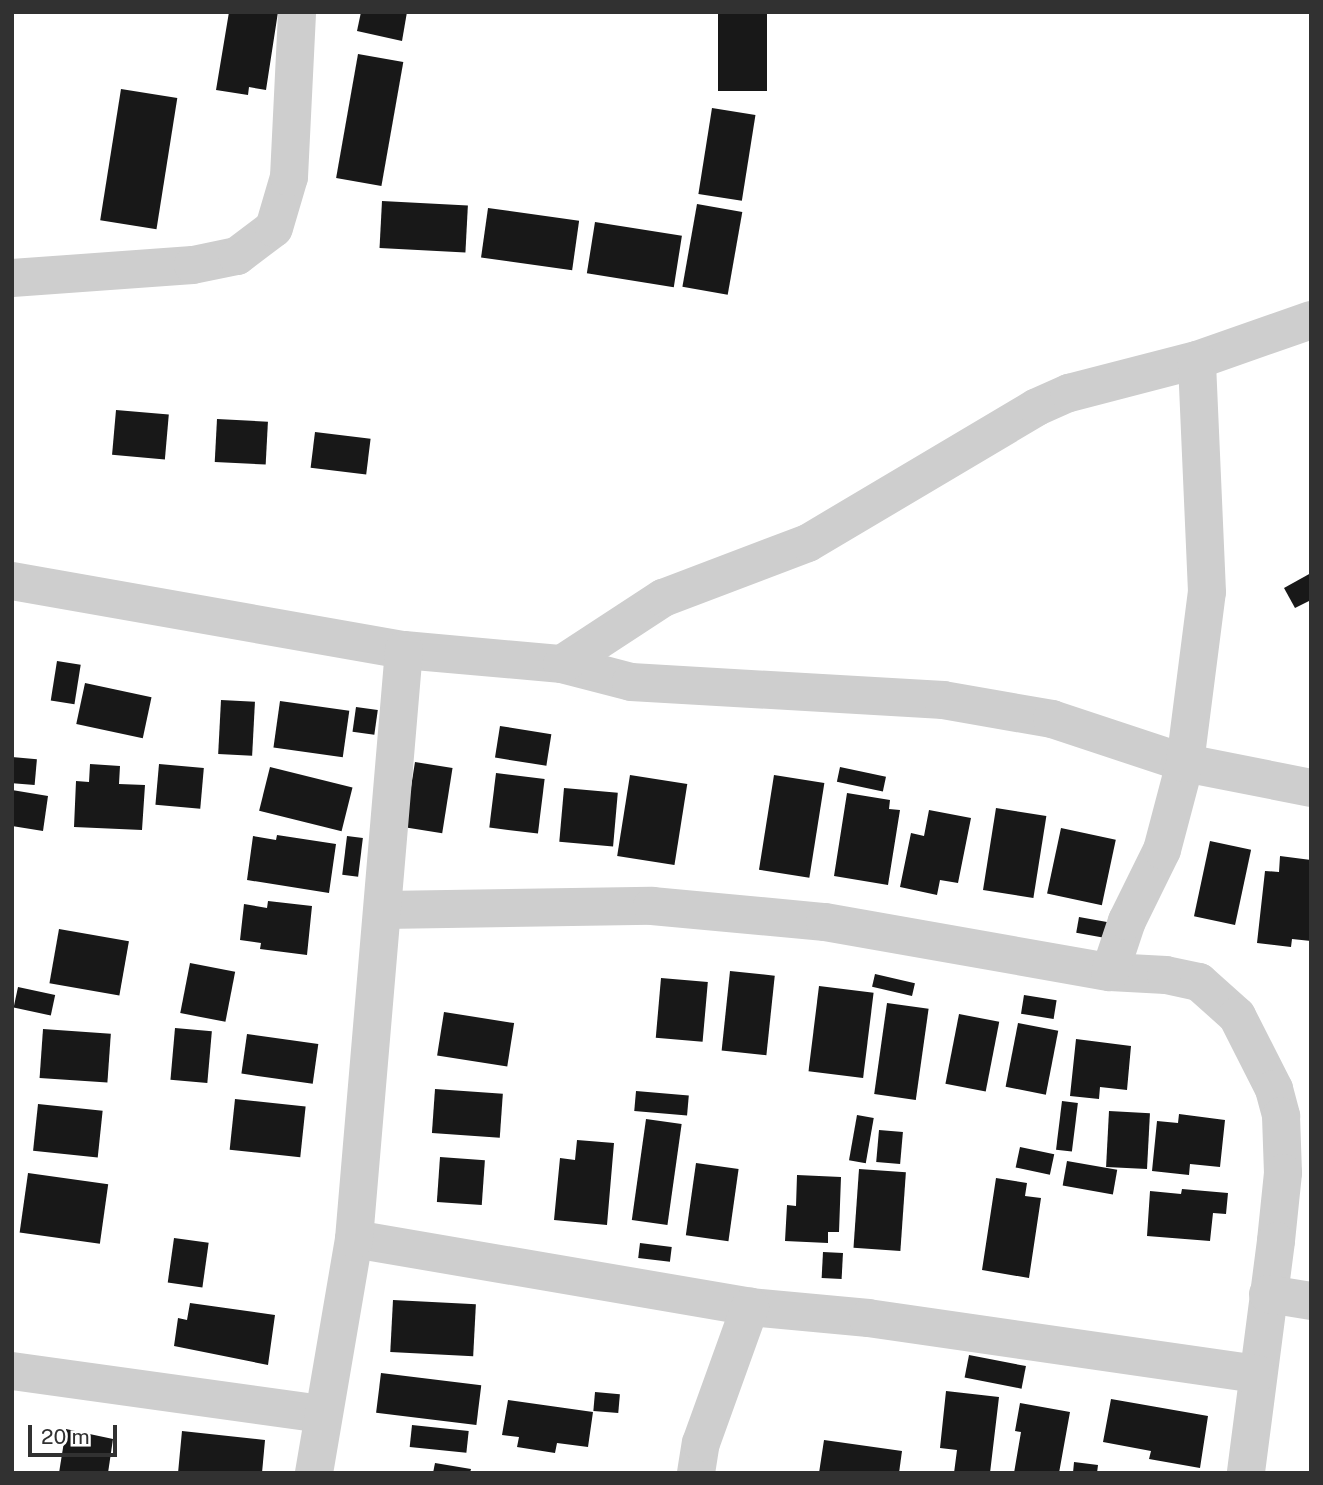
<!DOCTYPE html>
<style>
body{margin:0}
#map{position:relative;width:1323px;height:1485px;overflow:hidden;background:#fff;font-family:"Public Sans",sans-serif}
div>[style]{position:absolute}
.building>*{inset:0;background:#181818;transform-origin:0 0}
.minor>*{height:38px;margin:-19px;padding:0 19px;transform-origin:19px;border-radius:19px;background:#cecece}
span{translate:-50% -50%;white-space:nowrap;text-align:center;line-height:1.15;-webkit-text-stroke:7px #fff;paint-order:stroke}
.frame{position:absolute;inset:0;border:14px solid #313131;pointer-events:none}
.scale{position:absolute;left:28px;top:1425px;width:89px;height:32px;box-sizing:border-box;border:4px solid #313131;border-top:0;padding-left:9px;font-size:21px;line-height:24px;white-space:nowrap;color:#313131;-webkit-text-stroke:5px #fff;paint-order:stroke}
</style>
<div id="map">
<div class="building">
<div style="clip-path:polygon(229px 12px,278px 12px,266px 90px,249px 87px,248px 95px,216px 90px)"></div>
<div style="clip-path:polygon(361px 12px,407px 12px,402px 41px,357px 31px)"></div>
<div style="left:718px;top:12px;width:49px;height:79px"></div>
<div style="left:358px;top:54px;width:46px;height:126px;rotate:10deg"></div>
<div style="left:121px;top:89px;width:57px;height:133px;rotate:9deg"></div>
<div style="left:712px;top:108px;width:44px;height:87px;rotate:9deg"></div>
<div style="left:382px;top:201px;width:86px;height:47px;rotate:3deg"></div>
<div style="left:697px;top:204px;width:46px;height:84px;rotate:10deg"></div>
<div style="left:488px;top:208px;width:92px;height:50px;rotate:8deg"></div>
<div style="left:595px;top:222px;width:88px;height:52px;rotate:9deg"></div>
<div style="left:116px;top:410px;width:53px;height:45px;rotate:5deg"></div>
<div style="left:217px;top:419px;width:51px;height:43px;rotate:3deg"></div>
<div style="left:315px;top:432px;width:56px;height:36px;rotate:7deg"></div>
<div style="clip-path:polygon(1311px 573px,1311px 600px,1295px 608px,1284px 588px)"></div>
<div style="left:57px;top:661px;width:24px;height:40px;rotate:9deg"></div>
<div style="left:85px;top:683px;width:68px;height:42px;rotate:12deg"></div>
<div style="left:221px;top:700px;width:34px;height:54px;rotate:3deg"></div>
<div style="left:280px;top:701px;width:70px;height:47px;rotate:8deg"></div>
<div style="left:356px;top:707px;width:22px;height:25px;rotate:8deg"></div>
<div style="left:500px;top:726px;width:52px;height:32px;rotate:9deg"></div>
<div style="left:12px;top:757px;width:25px;height:26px;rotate:5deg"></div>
<div style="left:415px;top:762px;width:38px;height:66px;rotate:9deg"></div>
<div style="clip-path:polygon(90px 764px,120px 766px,119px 784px,145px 785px,142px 830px,74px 827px,76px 781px,89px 782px)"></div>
<div style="left:159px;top:764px;width:45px;height:41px;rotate:5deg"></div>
<div style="left:270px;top:767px;width:85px;height:45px;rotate:14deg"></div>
<div style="left:840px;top:767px;width:47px;height:15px;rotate:12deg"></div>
<div style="left:496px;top:773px;width:49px;height:55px;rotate:7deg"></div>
<div style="left:630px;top:775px;width:58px;height:82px;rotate:9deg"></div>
<div style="left:774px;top:775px;width:51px;height:96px;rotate:9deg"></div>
<div style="left:564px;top:788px;width:54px;height:54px;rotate:5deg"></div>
<div style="clip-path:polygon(12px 790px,48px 796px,43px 831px,12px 826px)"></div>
<div style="clip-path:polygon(847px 793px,890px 800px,889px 809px,900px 810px,888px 885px,834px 876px)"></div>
<div style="left:996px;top:808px;width:51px;height:83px;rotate:9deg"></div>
<div style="clip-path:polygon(929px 810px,971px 818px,958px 883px,940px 880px,937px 895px,900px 887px,911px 833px,924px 836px)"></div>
<div style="left:1061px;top:828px;width:56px;height:67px;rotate:12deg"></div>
<div style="clip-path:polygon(277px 835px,336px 844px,329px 893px,247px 880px,253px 836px,276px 840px)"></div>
<div style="left:347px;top:836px;width:16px;height:39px;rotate:7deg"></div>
<div style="left:1210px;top:841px;width:42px;height:77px;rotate:12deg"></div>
<div style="clip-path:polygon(1280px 856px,1311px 860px,1311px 941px,1292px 939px,1291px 947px,1257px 943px,1265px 871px,1279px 872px)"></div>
<div style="clip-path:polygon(268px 901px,312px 906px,307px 955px,260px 949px,261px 943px,240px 940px,244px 904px,267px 908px)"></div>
<div style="left:1079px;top:917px;width:34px;height:16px;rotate:10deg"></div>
<div style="left:59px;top:929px;width:71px;height:55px;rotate:10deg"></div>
<div style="left:190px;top:963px;width:46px;height:51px;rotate:11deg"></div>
<div style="left:730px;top:971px;width:45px;height:80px;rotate:6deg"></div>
<div style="left:875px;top:974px;width:41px;height:13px;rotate:13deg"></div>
<div style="left:661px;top:978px;width:47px;height:60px;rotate:5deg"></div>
<div style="left:819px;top:986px;width:55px;height:86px;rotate:7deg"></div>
<div style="left:18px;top:987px;width:38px;height:21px;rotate:12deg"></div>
<div style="left:1024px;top:995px;width:33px;height:19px;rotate:9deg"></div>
<div style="left:887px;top:1003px;width:42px;height:92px;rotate:8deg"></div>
<div style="left:444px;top:1012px;width:71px;height:44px;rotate:9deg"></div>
<div style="left:959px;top:1014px;width:41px;height:71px;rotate:11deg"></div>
<div style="left:1018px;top:1023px;width:41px;height:65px;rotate:11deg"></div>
<div style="left:175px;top:1028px;width:37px;height:52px;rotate:5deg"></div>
<div style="left:43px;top:1029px;width:68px;height:49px;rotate:4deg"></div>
<div style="left:247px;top:1034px;width:72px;height:40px;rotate:8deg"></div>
<div style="clip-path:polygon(1076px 1039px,1131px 1046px,1127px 1090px,1100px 1087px,1099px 1099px,1070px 1096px)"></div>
<div style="left:435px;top:1089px;width:68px;height:44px;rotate:4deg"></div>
<div style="left:636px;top:1091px;width:53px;height:20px;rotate:5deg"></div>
<div style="left:235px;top:1099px;width:71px;height:51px;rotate:6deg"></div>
<div style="left:1062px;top:1101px;width:16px;height:49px;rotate:7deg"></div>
<div style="left:38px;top:1104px;width:65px;height:47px;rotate:6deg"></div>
<div style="left:1109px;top:1111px;width:41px;height:56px;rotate:3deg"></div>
<div style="clip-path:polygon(1179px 1114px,1225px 1120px,1220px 1167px,1190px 1164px,1189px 1175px,1152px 1171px,1157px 1121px,1178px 1123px)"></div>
<div style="left:857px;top:1115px;width:17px;height:46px;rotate:10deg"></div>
<div style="left:646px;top:1119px;width:36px;height:102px;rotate:8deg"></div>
<div style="left:879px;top:1130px;width:24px;height:32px;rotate:5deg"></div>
<div style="clip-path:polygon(577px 1140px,614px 1143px,607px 1225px,554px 1220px,560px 1158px,575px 1160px)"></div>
<div style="left:1020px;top:1147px;width:35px;height:21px;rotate:12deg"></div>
<div style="left:440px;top:1157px;width:45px;height:45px;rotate:4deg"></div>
<div style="left:1067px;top:1161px;width:51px;height:25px;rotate:10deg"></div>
<div style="left:696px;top:1163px;width:43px;height:73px;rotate:8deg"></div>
<div style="left:859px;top:1169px;width:47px;height:79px;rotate:4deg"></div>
<div style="left:28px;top:1173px;width:81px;height:60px;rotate:8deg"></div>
<div style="clip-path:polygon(797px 1175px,841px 1177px,839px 1232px,828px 1232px,828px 1243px,785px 1241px,787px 1205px,796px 1206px)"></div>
<div style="clip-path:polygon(996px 1178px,1027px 1183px,1025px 1196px,1041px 1198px,1029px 1278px,982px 1270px)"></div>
<div style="clip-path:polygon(1182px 1189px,1228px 1193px,1226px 1214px,1213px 1213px,1210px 1241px,1147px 1236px,1150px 1191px,1181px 1194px)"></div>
<div style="left:174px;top:1238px;width:35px;height:45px;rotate:8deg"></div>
<div style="left:640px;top:1243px;width:32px;height:15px;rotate:7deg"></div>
<div style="left:823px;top:1252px;width:20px;height:26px;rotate:3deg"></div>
<div style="left:393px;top:1300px;width:83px;height:52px;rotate:3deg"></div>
<div style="clip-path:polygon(190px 1303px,275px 1315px,268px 1365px,174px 1346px,178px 1318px,187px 1320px)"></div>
<div style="left:969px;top:1355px;width:58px;height:23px;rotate:11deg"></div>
<div style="left:381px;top:1373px;width:101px;height:40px;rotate:7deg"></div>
<div style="clip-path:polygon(946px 1391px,999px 1397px,990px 1473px,954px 1473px,957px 1450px,940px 1448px)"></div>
<div style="left:595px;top:1392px;width:25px;height:19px;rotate:5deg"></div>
<div style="clip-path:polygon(1111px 1399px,1208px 1416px,1200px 1468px,1149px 1459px,1151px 1451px,1103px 1442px)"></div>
<div style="clip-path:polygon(508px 1400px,593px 1412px,588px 1447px,557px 1443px,555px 1453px,517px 1447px,519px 1437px,502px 1435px)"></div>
<div style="clip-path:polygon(1020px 1403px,1070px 1412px,1059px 1473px,1014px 1473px,1021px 1432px,1015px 1431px)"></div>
<div style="left:412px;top:1425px;width:57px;height:22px;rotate:6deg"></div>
<div style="clip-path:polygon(66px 1429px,113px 1439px,108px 1473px,59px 1473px)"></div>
<div style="clip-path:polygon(182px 1431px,265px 1440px,262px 1473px,178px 1473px)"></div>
<div style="clip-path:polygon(824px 1440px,902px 1451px,899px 1473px,819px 1473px)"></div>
<div style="clip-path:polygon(1074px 1462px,1098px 1465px,1097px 1473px,1073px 1473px)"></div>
<div style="clip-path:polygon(435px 1463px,471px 1469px,470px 1473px,433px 1473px)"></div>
</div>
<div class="minor">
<div style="left:12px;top:278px;width:181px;rotate:-4.1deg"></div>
<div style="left:193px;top:265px;width:45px;rotate:-11.6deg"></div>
<div style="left:237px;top:256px;width:46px;rotate:-37.1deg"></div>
<div style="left:274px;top:228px;width:53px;rotate:-73.6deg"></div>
<div style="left:289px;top:177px;width:165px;rotate:-87.2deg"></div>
<div style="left:12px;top:581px;width:398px;rotate:10deg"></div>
<div style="left:404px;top:650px;width:159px;rotate:5.1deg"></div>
<div style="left:562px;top:664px;width:71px;rotate:14.6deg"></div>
<div style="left:631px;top:682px;width:313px;rotate:3.3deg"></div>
<div style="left:943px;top:700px;width:111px;rotate:9.9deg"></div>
<div style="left:1052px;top:719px;width:140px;rotate:18.3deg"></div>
<div style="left:1185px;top:763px;width:128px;rotate:11.2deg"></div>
<div style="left:562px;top:664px;width:121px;rotate:-33.2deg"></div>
<div style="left:663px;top:598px;width:155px;rotate:-20.8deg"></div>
<div style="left:808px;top:543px;width:266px;rotate:-30.7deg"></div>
<div style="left:1037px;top:407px;width:35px;rotate:-24deg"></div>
<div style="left:1069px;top:393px;width:132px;rotate:-14.5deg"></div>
<div style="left:1197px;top:360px;width:121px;rotate:-19.3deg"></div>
<div style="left:384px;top:910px;width:268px;rotate:-0.9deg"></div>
<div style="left:652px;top:906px;width:174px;rotate:5.3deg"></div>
<div style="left:825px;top:922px;width:289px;rotate:10deg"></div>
<div style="left:1110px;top:972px;width:56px;rotate:3.1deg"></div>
<div style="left:1166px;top:975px;width:34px;rotate:12deg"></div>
<div style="left:1199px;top:982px;width:51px;rotate:41.8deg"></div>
<div style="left:1237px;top:1016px;width:82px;rotate:63.1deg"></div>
<div style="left:1274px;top:1089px;width:28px;rotate:75deg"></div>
<div style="left:1281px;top:1116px;width:57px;rotate:88deg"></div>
<div style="left:1283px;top:1173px;width:68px;rotate:95.9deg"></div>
<div style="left:1276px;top:1241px;width:234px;rotate:97.4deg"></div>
<div style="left:1110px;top:972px;width:54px;rotate:-71.6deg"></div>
<div style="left:1127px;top:921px;width:79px;rotate:-63.8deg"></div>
<div style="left:1162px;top:850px;width:90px;rotate:-75.2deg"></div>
<div style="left:1185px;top:763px;width:172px;rotate:-82.7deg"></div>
<div style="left:1207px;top:592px;width:232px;rotate:-92.5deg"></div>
<div style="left:354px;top:1239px;width:402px;rotate:9.7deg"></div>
<div style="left:750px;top:1307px;width:119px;rotate:5.3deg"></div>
<div style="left:868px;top:1318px;width:392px;rotate:8.2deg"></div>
<div style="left:1268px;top:1294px;width:44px;rotate:9.2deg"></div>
<div style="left:12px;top:1371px;width:311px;rotate:7.9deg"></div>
<div style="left:314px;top:1473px;width:237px;rotate:-80.3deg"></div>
<div style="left:354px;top:1239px;width:591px;rotate:-85.15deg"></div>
<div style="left:696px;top:1473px;width:30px;rotate:-81deg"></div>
<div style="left:701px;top:1443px;width:145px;rotate:-70.2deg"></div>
</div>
<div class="frame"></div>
<div class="scale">20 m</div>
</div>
